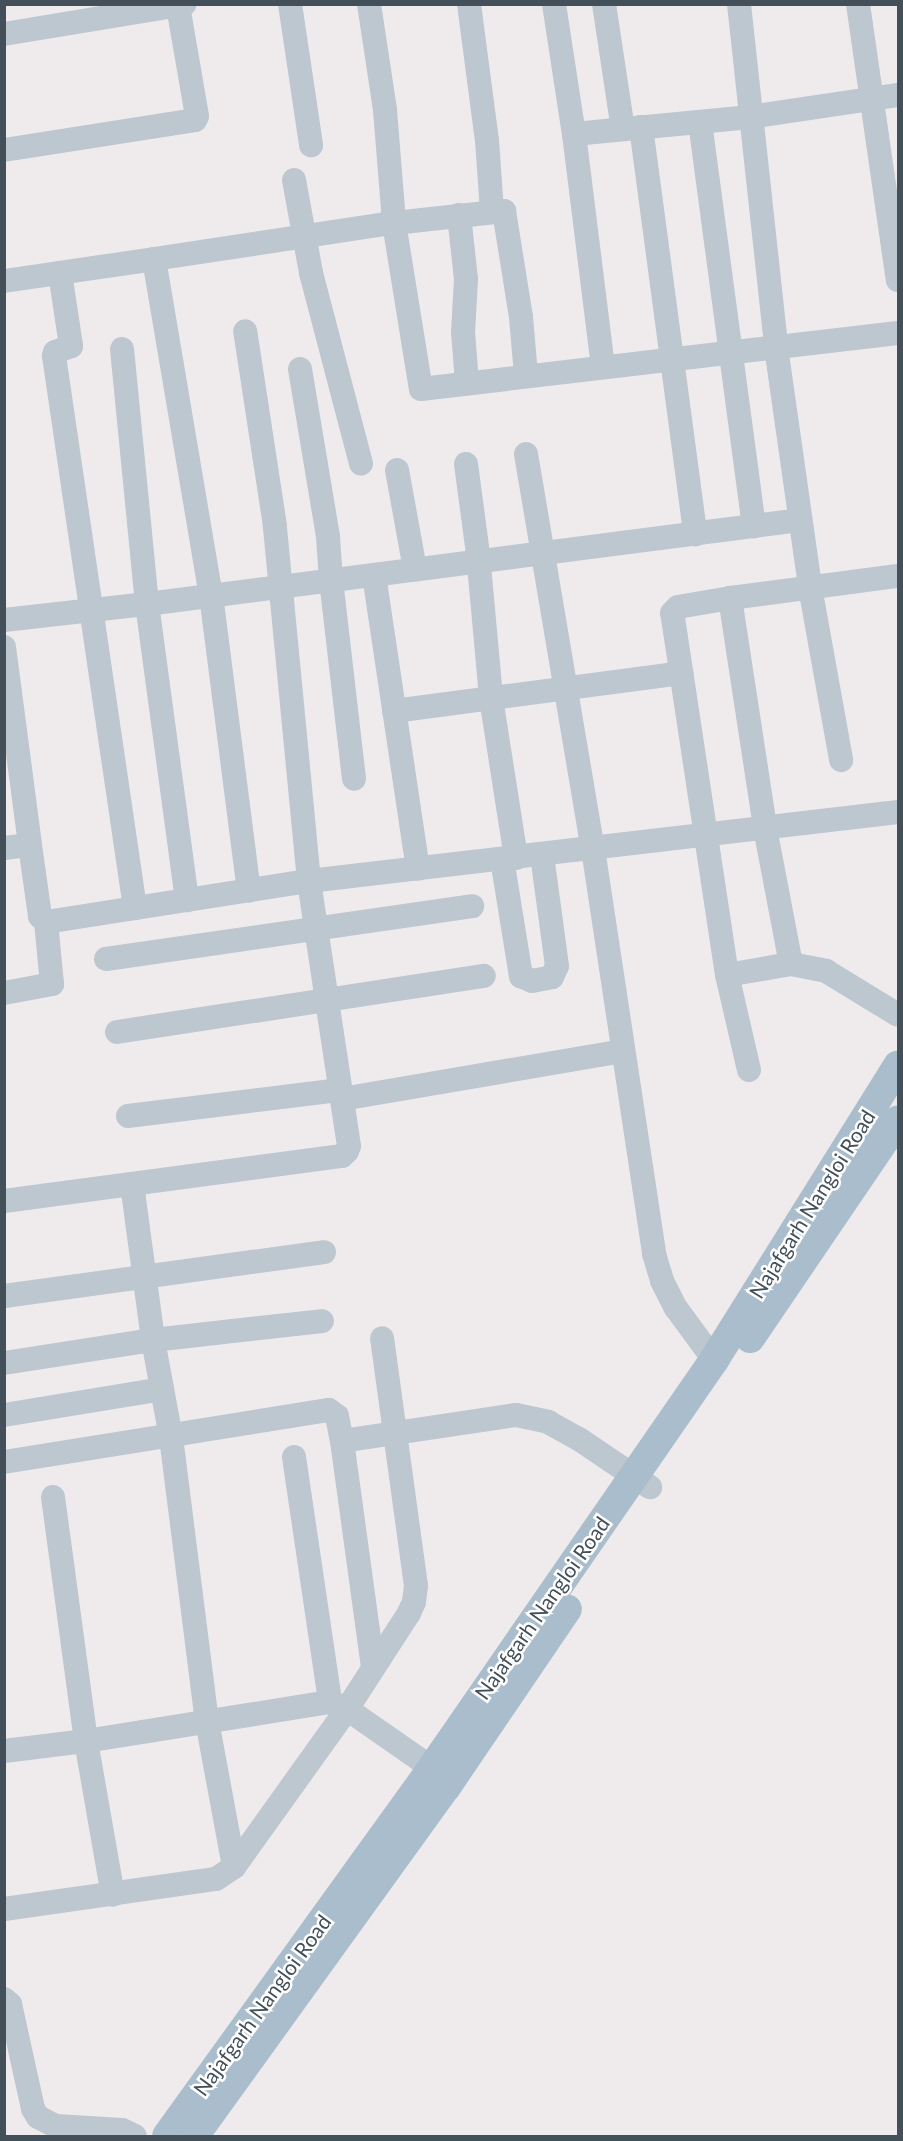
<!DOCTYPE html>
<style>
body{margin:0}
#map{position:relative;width:903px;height:2141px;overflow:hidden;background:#efebec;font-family:Lato,sans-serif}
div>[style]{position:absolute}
.minor>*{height:24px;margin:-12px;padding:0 12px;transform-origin:12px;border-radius:12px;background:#bcc7cf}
.major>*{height:30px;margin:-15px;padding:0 15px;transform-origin:15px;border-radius:15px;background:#aabdcc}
span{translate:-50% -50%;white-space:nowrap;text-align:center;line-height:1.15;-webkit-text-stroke:5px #fff;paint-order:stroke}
.street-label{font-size:21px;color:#445059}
.frame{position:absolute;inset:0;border:6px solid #445059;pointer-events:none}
</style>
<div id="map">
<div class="minor">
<div style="left:290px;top:4px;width:143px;rotate:81.5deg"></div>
<div style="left:369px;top:4px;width:107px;rotate:81.4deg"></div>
<div style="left:385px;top:110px;width:113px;rotate:85.4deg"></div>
<div style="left:394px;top:223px;width:168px;rotate:80.8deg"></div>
<div style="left:421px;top:389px;width:480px;rotate:-6.7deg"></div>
<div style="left:469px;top:4px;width:137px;rotate:82.5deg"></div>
<div style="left:487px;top:140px;width:71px;rotate:86deg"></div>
<div style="left:554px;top:4px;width:132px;rotate:81.3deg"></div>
<div style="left:574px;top:134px;width:177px;rotate:-5.5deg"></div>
<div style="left:750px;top:117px;width:150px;rotate:-8.5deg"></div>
<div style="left:604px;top:4px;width:126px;rotate:81.4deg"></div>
<div style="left:739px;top:4px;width:345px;rotate:83.8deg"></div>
<div style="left:776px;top:347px;width:242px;rotate:81.9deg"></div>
<div style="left:810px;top:587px;width:176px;rotate:79.8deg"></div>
<div style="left:858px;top:4px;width:279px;rotate:81.8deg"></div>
<div style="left:4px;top:34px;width:183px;rotate:-9.4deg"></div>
<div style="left:700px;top:122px;width:408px;rotate:82.4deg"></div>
<div style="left:641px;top:127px;width:411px;rotate:82.4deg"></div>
<div style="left:574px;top:134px;width:234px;rotate:82.9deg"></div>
<div style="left:4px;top:150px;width:193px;rotate:-8.9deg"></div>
<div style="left:195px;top:120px;width:4px;rotate:-63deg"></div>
<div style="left:197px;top:116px;width:112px;rotate:-99.8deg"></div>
<div style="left:294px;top:180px;width:95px;rotate:79.6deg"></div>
<div style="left:311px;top:273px;width:197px;rotate:75.3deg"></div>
<div style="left:459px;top:215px;width:64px;rotate:83.8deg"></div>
<div style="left:466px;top:279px;width:53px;rotate:93.2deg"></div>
<div style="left:463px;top:332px;width:51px;rotate:85.5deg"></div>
<div style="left:154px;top:259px;width:234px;rotate:-8.6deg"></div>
<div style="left:385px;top:224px;width:120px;rotate:-6.2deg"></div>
<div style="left:504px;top:211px;width:107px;rotate:80.9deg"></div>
<div style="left:521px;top:317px;width:58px;rotate:85.1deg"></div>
<div style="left:60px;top:273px;width:74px;rotate:81.4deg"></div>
<div style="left:71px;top:346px;width:17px;rotate:159deg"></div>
<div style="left:55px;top:352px;width:4px;rotate:104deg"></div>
<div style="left:54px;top:356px;width:558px;rotate:81.65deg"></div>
<div style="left:4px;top:281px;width:152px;rotate:-8.3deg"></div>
<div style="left:154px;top:259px;width:341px;rotate:80.4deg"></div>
<div style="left:211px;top:595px;width:298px;rotate:82.7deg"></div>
<div style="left:122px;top:349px;width:256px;rotate:84.4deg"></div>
<div style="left:147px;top:604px;width:299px;rotate:82.3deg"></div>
<div style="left:300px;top:369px;width:170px;rotate:80.5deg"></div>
<div style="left:328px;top:537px;width:43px;rotate:86deg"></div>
<div style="left:331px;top:580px;width:200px;rotate:83.4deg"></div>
<div style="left:526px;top:454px;width:401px;rotate:80.4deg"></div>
<div style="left:593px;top:849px;width:410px;rotate:81.4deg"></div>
<div style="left:654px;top:1254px;width:28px;rotate:73deg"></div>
<div style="left:662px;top:1281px;width:30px;rotate:63deg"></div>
<div style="left:676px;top:1308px;width:64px;rotate:53.8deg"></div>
<div style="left:466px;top:464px;width:91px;rotate:82.4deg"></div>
<div style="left:478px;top:554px;width:145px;rotate:84.8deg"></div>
<div style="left:491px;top:698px;width:162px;rotate:81.1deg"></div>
<div style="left:397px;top:470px;width:101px;rotate:79.7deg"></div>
<div style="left:374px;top:575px;width:297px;rotate:81.5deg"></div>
<div style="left:730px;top:598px;width:233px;rotate:81.3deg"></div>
<div style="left:765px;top:828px;width:138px;rotate:79.2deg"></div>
<div style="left:791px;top:964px;width:36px;rotate:11deg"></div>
<div style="left:826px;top:971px;width:84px;rotate:31.4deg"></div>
<div style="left:4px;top:620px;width:144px;rotate:-6.4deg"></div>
<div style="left:147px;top:604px;width:658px;rotate:-7.33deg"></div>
<div style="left:4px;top:647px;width:200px;rotate:82.5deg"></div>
<div style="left:394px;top:711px;width:290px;rotate:-7.5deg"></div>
<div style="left:4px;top:848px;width:26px;rotate:-7deg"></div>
<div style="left:30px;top:845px;width:72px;rotate:82deg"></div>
<div style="left:40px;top:916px;width:8px;rotate:45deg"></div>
<div style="left:46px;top:922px;width:266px;rotate:-8.9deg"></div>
<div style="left:309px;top:881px;width:357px;rotate:-95.5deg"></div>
<div style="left:275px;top:526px;width:197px;rotate:-98.7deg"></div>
<div style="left:502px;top:859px;width:119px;rotate:80.8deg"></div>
<div style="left:521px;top:976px;width:12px;rotate:24deg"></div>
<div style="left:532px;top:981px;width:20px;rotate:-11deg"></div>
<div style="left:552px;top:977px;width:12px;rotate:-66deg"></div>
<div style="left:557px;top:966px;width:112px;rotate:-97.7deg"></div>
<div style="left:106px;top:959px;width:370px;rotate:-8.2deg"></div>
<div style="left:727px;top:975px;width:65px;rotate:-9.8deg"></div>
<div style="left:4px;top:993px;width:49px;rotate:-10.6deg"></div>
<div style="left:52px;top:984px;width:62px;rotate:-95.5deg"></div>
<div style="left:117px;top:1032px;width:371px;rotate:-8.7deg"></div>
<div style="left:749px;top:1070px;width:98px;rotate:-103deg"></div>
<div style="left:727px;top:975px;width:366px;rotate:-98.6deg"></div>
<div style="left:672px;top:613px;width:8px;rotate:-45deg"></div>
<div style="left:678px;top:607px;width:53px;rotate:-9.8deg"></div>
<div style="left:730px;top:598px;width:169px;rotate:-7.5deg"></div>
<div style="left:342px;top:1099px;width:285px;rotate:-9.7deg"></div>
<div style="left:128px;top:1116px;width:214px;rotate:-7deg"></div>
<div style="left:132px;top:1184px;width:157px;rotate:82.3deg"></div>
<div style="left:153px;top:1340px;width:99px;rotate:79.5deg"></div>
<div style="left:171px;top:1437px;width:286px;rotate:82.8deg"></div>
<div style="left:207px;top:1721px;width:148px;rotate:79.5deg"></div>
<div style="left:4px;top:1201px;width:341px;rotate:-7.6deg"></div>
<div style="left:342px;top:1156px;width:7px;rotate:-45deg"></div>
<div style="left:347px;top:1151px;width:5px;rotate:-68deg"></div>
<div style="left:349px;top:1146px;width:268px;rotate:-98.6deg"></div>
<div style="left:309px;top:881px;width:593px;rotate:-6.68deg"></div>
<div style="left:4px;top:1296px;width:323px;rotate:-7.8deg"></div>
<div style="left:4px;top:1363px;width:151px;rotate:-8.8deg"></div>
<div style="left:153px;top:1340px;width:170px;rotate:-6.4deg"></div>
<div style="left:4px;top:1415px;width:160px;rotate:-9.3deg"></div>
<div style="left:342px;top:1441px;width:227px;rotate:82.2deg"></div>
<div style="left:294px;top:1457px;width:248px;rotate:81.6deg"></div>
<div style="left:4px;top:1462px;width:329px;rotate:-9.1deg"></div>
<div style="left:329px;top:1410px;width:10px;rotate:37deg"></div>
<div style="left:337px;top:1416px;width:25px;rotate:79deg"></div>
<div style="left:342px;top:1441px;width:176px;rotate:-8.5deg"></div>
<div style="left:516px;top:1415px;width:33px;rotate:12deg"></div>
<div style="left:548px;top:1422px;width:35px;rotate:29deg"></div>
<div style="left:579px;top:1439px;width:86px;rotate:34.1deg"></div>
<div style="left:53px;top:1497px;width:246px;rotate:82.3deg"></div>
<div style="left:86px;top:1741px;width:156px;rotate:80.1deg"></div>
<div style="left:4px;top:1751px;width:83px;rotate:-7deg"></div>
<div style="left:86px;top:1741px;width:247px;rotate:-9.1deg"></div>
<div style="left:330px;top:1702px;width:18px;rotate:22deg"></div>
<div style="left:347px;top:1709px;width:103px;rotate:34.8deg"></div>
<div style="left:4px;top:1909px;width:214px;rotate:-8.1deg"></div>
<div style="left:216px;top:1879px;width:22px;rotate:-34deg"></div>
<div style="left:234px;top:1867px;width:194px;rotate:-54.4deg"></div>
<div style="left:347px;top:1709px;width:114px;rotate:-57.1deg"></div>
<div style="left:409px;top:1613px;width:12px;rotate:-66deg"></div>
<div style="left:414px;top:1602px;width:16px;rotate:-83deg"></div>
<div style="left:416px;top:1586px;width:250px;rotate:-97.8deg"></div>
<div style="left:4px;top:1999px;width:8px;rotate:40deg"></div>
<div style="left:10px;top:2004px;width:107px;rotate:77.6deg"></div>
<div style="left:33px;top:2109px;width:9px;rotate:58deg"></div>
<div style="left:38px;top:2117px;width:20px;rotate:27deg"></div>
<div style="left:56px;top:2126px;width:66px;rotate:3.5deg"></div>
<div style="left:122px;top:2130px;width:14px;rotate:25deg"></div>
</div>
<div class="major">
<div style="left:750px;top:1338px;width:263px;rotate:-55.8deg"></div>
<div style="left:167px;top:2136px;width:446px;rotate:-54.2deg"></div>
<div style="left:428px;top:1774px;width:503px;rotate:-55.36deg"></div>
<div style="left:714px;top:1360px;width:347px;rotate:-58deg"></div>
<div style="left:194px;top:2136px;width:430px;rotate:-54.2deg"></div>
<div style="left:446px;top:1787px;width:215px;rotate:-55.8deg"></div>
</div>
<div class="street-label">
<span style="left:812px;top:1204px;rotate:-58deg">Najafgarh Nangloi Road</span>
<span style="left:542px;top:1608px;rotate:-55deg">Najafgarh Nangloi Road</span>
<span style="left:262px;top:2005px;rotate:-54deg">Najafgarh Nangloi Road</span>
</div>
<div class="frame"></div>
</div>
